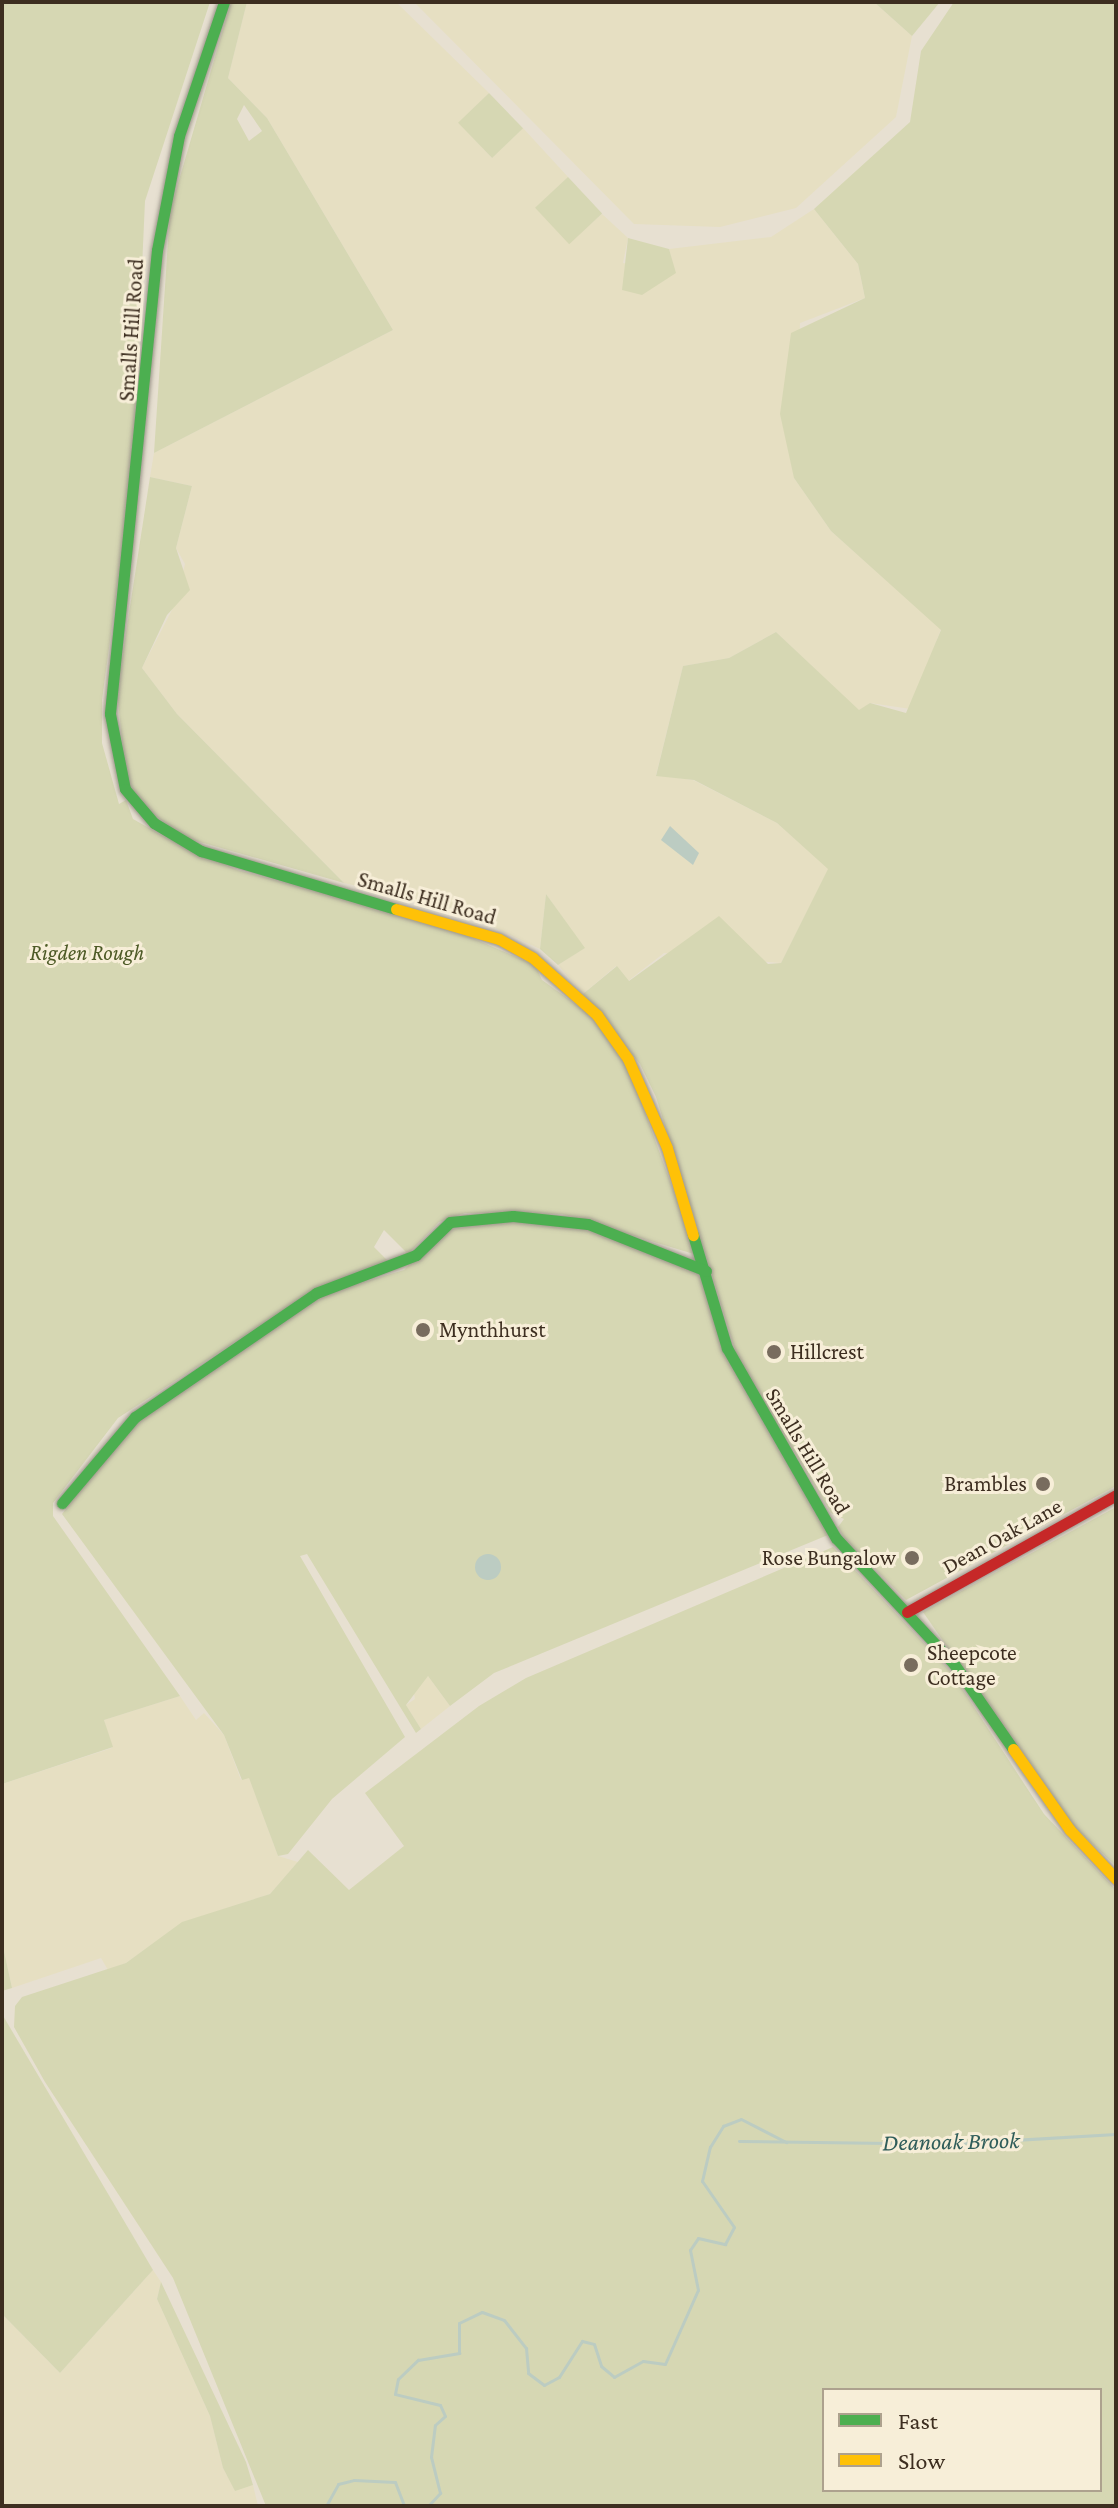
<!DOCTYPE html>
<style>
body{margin:0}
#map{position:relative;width:1118px;height:2508px;overflow:hidden;background:#e7e0d1;font-family:"Crimson Pro",serif}
div>[style]{position:absolute}
.farmland>*{inset:0;background:#e6dfc2}
.green>*{inset:0;background:#d6d7b3;transform-origin:0 0}
.water>*{inset:0;background:#bcccc2}
.round{border-radius:50%}
.stream>*{height:3px;margin:-1.5px;padding:0 1.5px;transform-origin:1.5px;border-radius:1.5px;background:#bcccc2}
.roads{filter:drop-shadow(0 0 2px #9c958a) drop-shadow(0 0 2px #9c958a)}
.fast>*{height:11px;margin:-5.5px;padding:0 5.5px;transform-origin:5.5px;border-radius:5.5px;background:#4caf50}
.slow>*{height:11px;margin:-5.5px;padding:0 5.5px;transform-origin:5.5px;border-radius:5.5px;background:#ffc107}
.jam>*{height:11px;margin:-5.5px;padding:0 5.5px;transform-origin:5.5px;border-radius:5.5px;background:#c62828}
.dots>*{width:22px;height:22px;translate:-50% -50%;box-sizing:border-box;border:4px solid #f7eed8;border-radius:50%}
span{translate:-50% -50%;white-space:nowrap;text-align:center;line-height:1.15;-webkit-text-stroke:6px #f7eed8;paint-order:stroke}
.street-label{font-size:22px;color:#3d2e20}
.park-label{font-size:22px;color:#4d5a26;font-style:italic}
.poi-label{font-size:22px;color:#3d2e20}
.left{translate:0 -50%;text-align:left}
.right{translate:-100% -50%;text-align:right}
.water-label{font-size:24px;color:#2f5d5a;font-style:italic}
.frame{position:absolute;inset:0;border:4px solid #3d2e20;pointer-events:none}
.legend{position:absolute;left:822px;top:2388px;width:280px;height:104px;box-sizing:border-box;background:#f7eed8;border:2px solid #ada18e;margin:0;padding:10px 14px;list-style:none;font-size:24px;color:#3d2e20}
.legend li{display:flex;align-items:center;gap:16px;height:40px}
.legend b{width:40px;border:2px solid #ada18e}
</style>
<div id="map">
<div class="farmland">
<div style="clip-path:polygon(247px 2px,396px 2px,489px 93px,459px 123px,492px 158px,523px 128px,568px 177px,538px 209px,571px 241px,602px 214px,628px 238px,623px 263px,675px 273px,669px 249px,771px 237px,814px 209px,858px 264px,865px 298px,800px 323px,794px 478px,831px 531px,941px 629px,911px 709px,870px 703px,859px 711px,776px 632px,729px 658px,683px 666px,656px 775px,693px 780px,777px 823px,829px 869px,781px 963px,664px 953px,628px 981px,616px 966px,583px 994px,558px 965px,584px 948px,546px 894px,540px 949px,452px 908px,344px 883px,177px 714px,142px 668px,175px 604px,185px 564px,176px 548px,192px 486px,150px 477px,154px 453px,393px 330px,267px 118px,228px 78px)"></div>
<div style="clip-path:polygon(414px 2px,874px 2px,912px 36px,896px 117px,796px 208px,720px 227px,634px 224px)"></div>
<div style="clip-path:polygon(428px 1676px,450px 1706px,421px 1729px,406px 1705px,415px 1699px,413px 1687px)"></div>
<div style="clip-path:polygon(180px 1696px,196px 1720px,204px 1713px,224px 1735px,241px 1780px,249px 1777px,278px 1856px,298px 1862px,270px 1894px,182px 1923px,126px 1963px,108px 1970px,101px 1958px,12px 1988px,2px 1942px,2px 1784px,112px 1748px,104px 1720px)"></div>
<div style="clip-path:polygon(153px 2270px,161px 2282px,157px 2299px,210px 2416px,223px 2468px,235px 2490px,253px 2485px,258px 2506px,2px 2506px,2px 2314px,60px 2373px)"></div>
</div>
<div class="green">
<div style="clip-path:polygon(2px 2px,210px 2px,145px 201px,133px 470px,102px 700px,102px 743px,119px 804px,126px 800px,133px 819px,163px 836px,237px 870px,432px 921px,535px 965px,542px 980px,596px 1019px,628px 1066px,697px 1255px,562px 1214px,465px 1213px,439px 1222px,408px 1254px,384px 1230px,374px 1247px,389px 1262px,287px 1308px,118px 1418px,53px 1503px,53px 1516px,180px 1696px,104px 1720px,113px 1747px,2px 1784px)"></div>
<div style="clip-path:polygon(evenodd,231px 2px,247px 2px,228px 78px,267px 118px,393px 330px,154px 453px,170px 211px,231px 2px,244px 105px,262px 131px,249px 141px,237px 119px,244px 105px)"></div>
<div style="clip-path:polygon(874px 2px,940px 2px,912px 36px)"></div>
<div style="clip-path:polygon(954px 2px,1116px 2px,1116px 1486px,906px 1600px,845px 1539px,838px 1527px,844px 1519px,831px 1513px,738px 1359px,656px 1097px,640px 1064px,583px 994px,617px 966px,629px 981px,719px 916px,768px 964px,781px 963px,828px 869px,777px 823px,694px 780px,656px 776px,683px 666px,729px 658px,776px 632px,859px 710px,870px 703px,906px 713px,941px 630px,831px 531px,794px 478px,780px 414px,791px 333px,865px 298px,858px 264px,814px 209px,910px 122px,921px 51px)"></div>
<div style="left:489px;top:93px;width:49px;height:43px;rotate:46deg"></div>
<div style="left:568px;top:177px;width:50px;height:45px;rotate:47deg"></div>
<div style="clip-path:polygon(628px 238px,669px 249px,676px 273px,642px 295px,622px 290px)"></div>
<div style="clip-path:polygon(150px 477px,192px 486px,176px 548px,190px 590px,167px 615px,142px 668px,177px 714px,344px 883px,186px 838px,146px 809px,126px 780px,117px 691px)"></div>
<div style="clip-path:polygon(546px 894px,585px 948px,558px 965px,540px 949px)"></div>
<div style="clip-path:polygon(523px 1220px,591px 1230px,701px 1275px,737px 1376px,828px 1535px,494px 1673px,450px 1706px,428px 1676px,406px 1705px,421px 1729px,416px 1733px,307px 1554px,300px 1556px,405px 1737px,332px 1799px,288px 1854px,278px 1856px,249px 1778px,242px 1780px,224px 1735px,62px 1514px,130px 1425px,320px 1295px,404px 1270px,443px 1230px)"></div>
<div style="clip-path:polygon(1116px 1507px,1116px 1866px,1068px 1821px,923px 1612px)"></div>
<div style="clip-path:polygon(evenodd,833px 1547px,951px 1672px,1044px 1814px,1116px 1890px,1116px 2506px,266px 2506px,173px 2278px,45px 2082px,14px 2027px,15px 2006px,22px 1997px,126px 1963px,182px 1922px,270px 1894px,308px 1850px,349px 1890px,404px 1846px,365px 1793px,479px 1706px,526px 1678px,833px 1547px,824px 2390px,1100px 2390px,1100px 2490px,824px 2490px,824px 2390px)"></div>
<div style="clip-path:polygon(2px 1942px,12px 1988px,2px 1991px)"></div>
<div style="clip-path:polygon(2px 2014px,153px 2270px,60px 2373px,2px 2314px)"></div>
<div style="clip-path:polygon(161px 2282px,246px 2462px,253px 2485px,235px 2491px,223px 2468px,210px 2416px,157px 2299px)"></div>
</div>
<div class="water">
<div style="clip-path:polygon(670px 826px,699px 853px,693px 865px,661px 840px)"></div>
<div class="round" style="left:475px;top:1554px;width:26px;height:26px"></div>
</div>
<div class="stream">
<div style="left:739px;top:2141px;width:205px;rotate:0.8deg"></div>
<div style="left:944px;top:2144px;width:172px;rotate:-3.3deg"></div>
<div style="left:326px;top:2506px;width:25px;rotate:-61deg"></div>
<div style="left:338px;top:2484px;width:16px;rotate:-14deg"></div>
<div style="left:354px;top:2480px;width:41px;rotate:2.8deg"></div>
<div style="left:395px;top:2482px;width:26px;rotate:69deg"></div>
<div style="left:428px;top:2506px;width:18px;rotate:-47deg"></div>
<div style="left:440px;top:2493px;width:37px;rotate:-104deg"></div>
<div style="left:431px;top:2457px;width:32px;rotate:-83deg"></div>
<div style="left:435px;top:2425px;width:13px;rotate:-42deg"></div>
<div style="left:445px;top:2416px;width:12px;rotate:-114deg"></div>
<div style="left:440px;top:2405px;width:46px;rotate:-166.3deg"></div>
<div style="left:395px;top:2394px;width:15px;rotate:-79deg"></div>
<div style="left:398px;top:2379px;width:28px;rotate:-44deg"></div>
<div style="left:418px;top:2360px;width:42px;rotate:-9.7deg"></div>
<div style="left:459px;top:2353px;width:30px;rotate:-90deg"></div>
<div style="left:459px;top:2323px;width:25px;rotate:-26deg"></div>
<div style="left:482px;top:2312px;width:23px;rotate:20deg"></div>
<div style="left:504px;top:2320px;width:36px;rotate:52deg"></div>
<div style="left:526px;top:2348px;width:25px;rotate:85deg"></div>
<div style="left:528px;top:2373px;width:20px;rotate:37deg"></div>
<div style="left:544px;top:2385px;width:17px;rotate:-28deg"></div>
<div style="left:559px;top:2377px;width:43px;rotate:-57.4deg"></div>
<div style="left:582px;top:2341px;width:12px;rotate:14deg"></div>
<div style="left:594px;top:2344px;width:23px;rotate:72deg"></div>
<div style="left:601px;top:2366px;width:17px;rotate:40deg"></div>
<div style="left:614px;top:2377px;width:33px;rotate:-29deg"></div>
<div style="left:643px;top:2361px;width:22px;rotate:8deg"></div>
<div style="left:665px;top:2364px;width:81px;rotate:-66deg"></div>
<div style="left:698px;top:2290px;width:41px;rotate:-101.3deg"></div>
<div style="left:690px;top:2250px;width:14px;rotate:-56deg"></div>
<div style="left:698px;top:2238px;width:28px;rotate:13deg"></div>
<div style="left:725px;top:2244px;width:19px;rotate:-62deg"></div>
<div style="left:734px;top:2227px;width:56px;rotate:-124.8deg"></div>
<div style="left:702px;top:2181px;width:35px;rotate:-77deg"></div>
<div style="left:710px;top:2147px;width:25px;rotate:-58deg"></div>
<div style="left:723px;top:2126px;width:19px;rotate:-21deg"></div>
<div style="left:741px;top:2119px;width:51px;rotate:27.1deg"></div>
</div>
<div class="roads">
<div class="fast">
<div style="left:224px;top:2px;width:141px;rotate:108.6deg"></div>
<div style="left:179px;top:136px;width:116px;rotate:100.9deg"></div>
<div style="left:157px;top:250px;width:466px;rotate:95.8deg"></div>
<div style="left:110px;top:714px;width:76px;rotate:78.7deg"></div>
<div style="left:125px;top:789px;width:45px;rotate:49.5deg"></div>
<div style="left:154px;top:823px;width:55px;rotate:30.8deg"></div>
<div style="left:201px;top:851px;width:203px;rotate:16.6deg"></div>
<div style="left:693px;top:1235px;width:118px;rotate:73.3deg"></div>
<div style="left:727px;top:1348px;width:219px;rotate:60.2deg"></div>
<div style="left:836px;top:1538px;width:173px;rotate:46.9deg"></div>
<div style="left:954px;top:1664px;width:103px;rotate:55.2deg"></div>
<div style="left:62px;top:1503px;width:113px;rotate:-49.7deg"></div>
<div style="left:135px;top:1417px;width:219px;rotate:-34.4deg"></div>
<div style="left:316px;top:1293px;width:107px;rotate:-20.8deg"></div>
<div style="left:416px;top:1255px;width:47px;rotate:-44.1deg"></div>
<div style="left:450px;top:1222px;width:63px;rotate:-5.4deg"></div>
<div style="left:513px;top:1216px;width:75px;rotate:6.1deg"></div>
<div style="left:588px;top:1224px;width:127px;rotate:21.7deg"></div>
</div>
<div class="slow">
<div style="left:396px;top:909px;width:107px;rotate:16.2deg"></div>
<div style="left:499px;top:939px;width:39px;rotate:29deg"></div>
<div style="left:533px;top:958px;width:86px;rotate:41.7deg"></div>
<div style="left:597px;top:1015px;width:54px;rotate:54.8deg"></div>
<div style="left:628px;top:1059px;width:97px;rotate:66.3deg"></div>
<div style="left:667px;top:1148px;width:91px;rotate:73.4deg"></div>
<div style="left:1013px;top:1749px;width:99px;rotate:54.9deg"></div>
<div style="left:1070px;top:1830px;width:67px;rotate:46.8deg"></div>
</div>
<div class="jam">
<div style="left:907px;top:1612px;width:240px;rotate:-29.2deg"></div>
</div>
</div>
<div class="dots">
<div style="left:423px;top:1330px;background:#786c5e"></div>
<div style="left:774px;top:1352px;background:#786c5e"></div>
<div style="left:1043px;top:1484px;background:#786c5e"></div>
<div style="left:912px;top:1558px;background:#786c5e"></div>
<div style="left:911px;top:1665px;background:#786c5e"></div>
</div>
<div class="street-label">
<span style="left:131px;top:330px;rotate:-86deg">Smalls Hill Road</span>
<span style="left:427px;top:898px;rotate:16deg">Smalls Hill Road</span>
<span style="left:808px;top:1451px;rotate:59deg">Smalls Hill Road</span>
<span style="left:1002px;top:1536px;rotate:-29deg">Dean Oak Lane</span>
</div>
<div class="park-label">
<span style="left:87px;top:953px">Rigden Rough</span>
</div>
<div class="poi-label">
<span class="left" style="left:439px;top:1330px">Mynthhurst</span>
<span class="left" style="left:790px;top:1352px">Hillcrest</span>
<span class="right" style="left:1027px;top:1484px">Brambles</span>
<span class="right" style="left:896px;top:1558px">Rose Bungalow</span>
<span class="left" style="left:927px;top:1665px">Sheepcote<br>Cottage</span>
</div>
<div class="water-label">
<span style="left:951px;top:2141px;rotate:-1deg">Deanoak Brook</span>
</div>
<div class="frame"></div>
<ul class="legend">
<li><b style="height:10px;background:#4caf50"></b>Fast</li>
<li><b style="height:10px;background:#ffc107"></b>Slow</li>
</ul>
</div>
